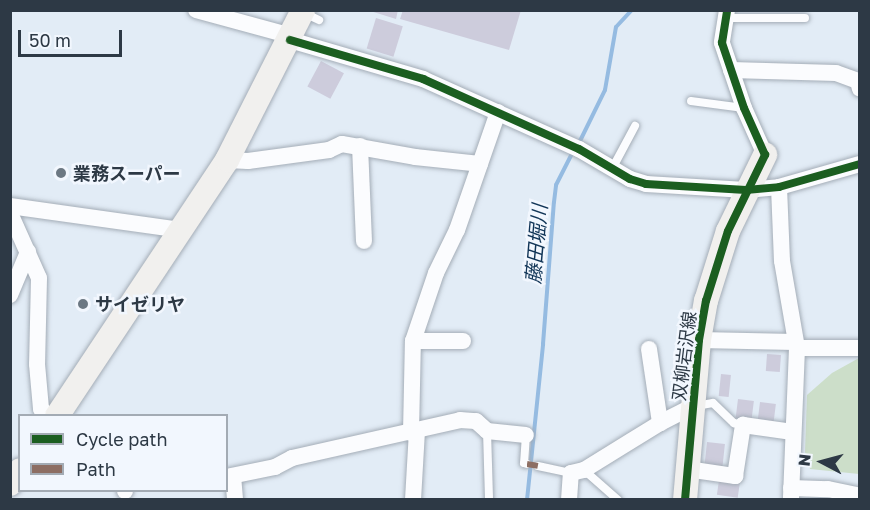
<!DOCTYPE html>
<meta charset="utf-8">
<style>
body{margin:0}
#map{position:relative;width:870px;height:510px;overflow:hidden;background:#e2ecf6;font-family:"Golos Text","Noto Sans JP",sans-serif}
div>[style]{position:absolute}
.green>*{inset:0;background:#ccdec9}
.stream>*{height:4px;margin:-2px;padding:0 2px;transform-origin:2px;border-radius:2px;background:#95bbe1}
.building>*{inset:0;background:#cdccdc;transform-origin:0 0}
.roads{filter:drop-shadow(0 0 2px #a4adb7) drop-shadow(0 0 2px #a4adb7)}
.lane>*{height:8px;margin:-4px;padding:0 4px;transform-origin:4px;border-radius:4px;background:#fbfcfe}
.street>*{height:16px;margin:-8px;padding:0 8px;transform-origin:8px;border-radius:8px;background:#fbfcfe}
.secondary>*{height:24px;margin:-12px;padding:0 12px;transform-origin:12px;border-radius:12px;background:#f1f0ee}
.quiet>*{height:6px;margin-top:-3px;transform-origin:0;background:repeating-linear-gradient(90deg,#8d6e63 0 12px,transparent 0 18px)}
.cycleway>*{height:8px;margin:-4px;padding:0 4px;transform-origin:4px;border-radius:4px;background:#1b5e20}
.dots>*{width:16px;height:16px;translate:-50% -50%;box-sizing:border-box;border:3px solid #f2f7fe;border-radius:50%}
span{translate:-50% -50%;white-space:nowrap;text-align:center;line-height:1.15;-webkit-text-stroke:5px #f2f7fe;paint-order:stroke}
.poi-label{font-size:18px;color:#2d3945;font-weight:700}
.left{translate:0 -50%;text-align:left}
.street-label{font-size:18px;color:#2d3945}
.water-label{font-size:20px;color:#113557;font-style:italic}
.frame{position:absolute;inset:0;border:12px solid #2d3945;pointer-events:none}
.legend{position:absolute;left:18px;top:414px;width:210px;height:78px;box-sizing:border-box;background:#f2f7fe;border:2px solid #a3abb4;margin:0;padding:8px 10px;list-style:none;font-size:18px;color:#2d3945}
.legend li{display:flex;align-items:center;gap:12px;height:30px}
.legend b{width:30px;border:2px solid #a3abb4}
.north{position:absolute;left:792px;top:432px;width:60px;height:60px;-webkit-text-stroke:4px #f2f7fe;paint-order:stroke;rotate:276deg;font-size:16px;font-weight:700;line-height:24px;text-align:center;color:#2d3945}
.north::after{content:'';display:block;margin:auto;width:21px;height:27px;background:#2d3945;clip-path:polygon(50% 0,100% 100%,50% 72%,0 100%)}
.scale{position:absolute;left:18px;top:30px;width:104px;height:27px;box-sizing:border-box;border:3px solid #2d3945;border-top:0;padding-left:8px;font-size:18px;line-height:21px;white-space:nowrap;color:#2d3945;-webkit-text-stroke:4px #f2f7fe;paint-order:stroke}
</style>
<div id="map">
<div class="green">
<div style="clip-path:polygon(859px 358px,859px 474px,810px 469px,805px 452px,807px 395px,832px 373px)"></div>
</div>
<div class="stream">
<div style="left:579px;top:143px;width:59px;rotate:-63.9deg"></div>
<div style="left:605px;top:90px;width:64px;rotate:-80.1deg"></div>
<div style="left:616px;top:27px;width:23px;rotate:-47deg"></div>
<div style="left:527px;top:500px;width:157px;rotate:-84.1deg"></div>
<div style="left:543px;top:344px;width:142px;rotate:-85.6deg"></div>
<div style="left:554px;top:202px;width:17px;rotate:-83deg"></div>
<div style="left:556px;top:185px;width:37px;rotate:-63deg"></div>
</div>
<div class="building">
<div style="clip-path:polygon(367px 10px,398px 10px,396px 19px)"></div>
<div style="clip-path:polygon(403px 10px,521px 10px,509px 50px,400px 19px)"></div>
<div style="left:376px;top:18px;width:28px;height:32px;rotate:17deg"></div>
<div style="left:321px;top:61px;width:26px;height:29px;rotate:28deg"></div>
<div style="left:767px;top:354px;width:14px;height:17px;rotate:4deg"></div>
<div style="left:721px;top:374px;width:10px;height:22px;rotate:6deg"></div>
<div style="left:738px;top:399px;width:16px;height:19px;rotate:7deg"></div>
<div style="left:760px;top:402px;width:16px;height:22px;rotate:7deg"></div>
<div style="left:707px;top:442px;width:18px;height:24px;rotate:6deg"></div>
<div style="left:719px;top:480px;width:21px;height:15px;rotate:8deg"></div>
</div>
<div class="roads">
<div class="lane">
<div style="left:302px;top:12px;width:19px;rotate:25deg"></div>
<div style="left:725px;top:18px;width:80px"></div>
<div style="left:691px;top:101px;width:53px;rotate:7.5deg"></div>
<div style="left:612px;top:169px;width:49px;rotate:-61.9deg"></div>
<div style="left:696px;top:406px;width:17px;rotate:-10deg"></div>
<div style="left:713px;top:403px;width:29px;rotate:44deg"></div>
<div style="left:734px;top:423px;width:9px;rotate:13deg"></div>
<div style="left:487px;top:431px;width:69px;rotate:88.3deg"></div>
<div style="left:526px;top:435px;width:28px;rotate:94deg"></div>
<div style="left:524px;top:463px;width:3px;rotate:18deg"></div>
<div style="left:538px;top:466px;width:34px;rotate:12deg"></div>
<div style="left:584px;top:470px;width:45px;rotate:41.4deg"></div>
</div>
<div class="street">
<div style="left:196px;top:10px;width:99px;rotate:15.2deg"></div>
<div style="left:727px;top:10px;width:33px;rotate:99deg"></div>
<div style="left:722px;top:43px;width:69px;rotate:71.3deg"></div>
<div style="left:744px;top:108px;width:51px;rotate:65.9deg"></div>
<div style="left:290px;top:40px;width:139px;rotate:16.3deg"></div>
<div style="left:423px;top:79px;width:171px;rotate:24.2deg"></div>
<div style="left:579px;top:149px;width:59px;rotate:30.5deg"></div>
<div style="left:630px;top:179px;width:17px;rotate:17deg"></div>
<div style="left:646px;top:184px;width:100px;rotate:3.4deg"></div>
<div style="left:746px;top:190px;width:33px;rotate:-5deg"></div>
<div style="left:779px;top:187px;width:84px;rotate:-15.9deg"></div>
<div style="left:731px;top:70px;width:105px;rotate:1.6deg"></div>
<div style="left:836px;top:73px;width:23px;rotate:20deg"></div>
<div style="left:858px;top:81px;width:8px;rotate:76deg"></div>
<div style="left:360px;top:146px;width:95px;rotate:87.6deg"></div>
<div style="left:227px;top:160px;width:21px;rotate:3deg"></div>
<div style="left:248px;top:161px;width:82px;rotate:-7.7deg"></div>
<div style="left:329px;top:150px;width:14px;rotate:-25deg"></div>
<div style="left:342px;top:144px;width:74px;rotate:10.1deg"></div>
<div style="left:415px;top:157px;width:65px;rotate:6.1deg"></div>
<div style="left:480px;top:164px;width:55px;rotate:-70.9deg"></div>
<div style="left:779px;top:187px;width:74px;rotate:87.7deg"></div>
<div style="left:782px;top:261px;width:88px;rotate:80.2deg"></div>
<div style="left:797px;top:348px;width:150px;rotate:92.3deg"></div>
<div style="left:10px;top:206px;width:172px;rotate:8deg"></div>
<div style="left:10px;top:213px;width:71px;rotate:66deg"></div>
<div style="left:39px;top:278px;width:86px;rotate:91.3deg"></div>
<div style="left:37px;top:364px;width:45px;rotate:84.9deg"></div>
<div style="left:41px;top:409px;width:10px;rotate:45deg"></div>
<div style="left:10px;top:295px;width:47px;rotate:-67.3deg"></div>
<div style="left:699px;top:340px;width:96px;rotate:1.2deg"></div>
<div style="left:413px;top:341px;width:50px"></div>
<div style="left:797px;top:348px;width:63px"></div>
<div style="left:649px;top:349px;width:75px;rotate:81.5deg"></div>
<div style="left:411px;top:433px;width:92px;rotate:-88.8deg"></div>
<div style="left:413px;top:341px;width:72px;rotate:-71.3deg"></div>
<div style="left:436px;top:273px;width:48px;rotate:-64deg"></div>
<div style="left:457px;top:230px;width:70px;rotate:-70.8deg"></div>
<div style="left:687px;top:469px;width:49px;rotate:8.3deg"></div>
<div style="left:735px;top:476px;width:52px;rotate:-81.1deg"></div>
<div style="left:743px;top:425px;width:50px;rotate:8deg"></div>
<div style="left:233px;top:476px;width:24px;rotate:85deg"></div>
<div style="left:226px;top:477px;width:50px;rotate:-11.5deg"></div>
<div style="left:275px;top:467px;width:19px;rotate:-28deg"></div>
<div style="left:292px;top:458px;width:172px;rotate:-12.7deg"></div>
<div style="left:460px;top:420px;width:16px;rotate:4deg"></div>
<div style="left:476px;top:421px;width:15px;rotate:42deg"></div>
<div style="left:487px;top:431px;width:39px;rotate:6deg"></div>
<div style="left:791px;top:488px;width:37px;rotate:2deg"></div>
<div style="left:828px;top:489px;width:33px;rotate:12deg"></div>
<div style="left:125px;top:491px;width:1px;rotate:-90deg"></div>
<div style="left:413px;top:500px;width:69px;rotate:-86.7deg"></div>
<div style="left:569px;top:500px;width:27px;rotate:-86deg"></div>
<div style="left:571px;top:473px;width:13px;rotate:-13deg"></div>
<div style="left:584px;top:470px;width:89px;rotate:-31.7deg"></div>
<div style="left:660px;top:423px;width:36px;rotate:-27deg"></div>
</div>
<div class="secondary">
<div style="left:57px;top:416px;width:307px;rotate:-56.4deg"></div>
<div style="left:227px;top:160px;width:168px;rotate:-63.1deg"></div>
<div style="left:10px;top:484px;width:17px;rotate:-54deg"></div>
<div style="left:685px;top:500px;width:161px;rotate:-85deg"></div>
<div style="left:699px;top:340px;width:40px;rotate:-80deg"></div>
<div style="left:706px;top:301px;width:73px;rotate:-72.6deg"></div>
<div style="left:728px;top:231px;width:85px;rotate:-64deg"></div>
</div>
</div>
<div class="quiet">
<div style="left:527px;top:464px;width:11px;rotate:10deg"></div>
</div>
<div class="cycleway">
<div style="left:290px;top:40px;width:139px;rotate:16.3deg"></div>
<div style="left:423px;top:79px;width:171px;rotate:24.2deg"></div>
<div style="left:579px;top:149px;width:59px;rotate:30.5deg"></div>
<div style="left:630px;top:179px;width:17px;rotate:17deg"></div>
<div style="left:646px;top:184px;width:100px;rotate:3.4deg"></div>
<div style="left:746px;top:190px;width:33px;rotate:-5deg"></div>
<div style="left:779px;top:187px;width:84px;rotate:-15.9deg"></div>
<div style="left:685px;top:500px;width:161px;rotate:-85deg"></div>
<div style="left:699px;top:340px;width:40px;rotate:-80deg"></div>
<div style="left:706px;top:301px;width:73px;rotate:-72.6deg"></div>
<div style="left:728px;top:231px;width:85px;rotate:-64deg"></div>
<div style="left:765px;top:155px;width:51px;rotate:-114.1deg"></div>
<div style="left:744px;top:108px;width:69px;rotate:-108.7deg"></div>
<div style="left:722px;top:43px;width:33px;rotate:-81deg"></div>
</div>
<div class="dots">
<div style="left:61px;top:173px;background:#6c7883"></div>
<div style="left:83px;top:304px;background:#6c7883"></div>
</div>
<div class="poi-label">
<span class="left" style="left:73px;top:173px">業務スーパー</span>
<span class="left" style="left:95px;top:304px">サイゼリヤ</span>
</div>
<div class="street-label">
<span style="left:684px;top:356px;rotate:-83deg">双柳岩沢線</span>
</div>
<div class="water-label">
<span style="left:536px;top:244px;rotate:-85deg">藤田堀川</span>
</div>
<div class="frame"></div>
<ul class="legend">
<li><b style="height:8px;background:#1b5e20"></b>Cycle path</li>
<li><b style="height:8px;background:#8d6e63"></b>Path</li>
</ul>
<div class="north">N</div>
<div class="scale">50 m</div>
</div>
